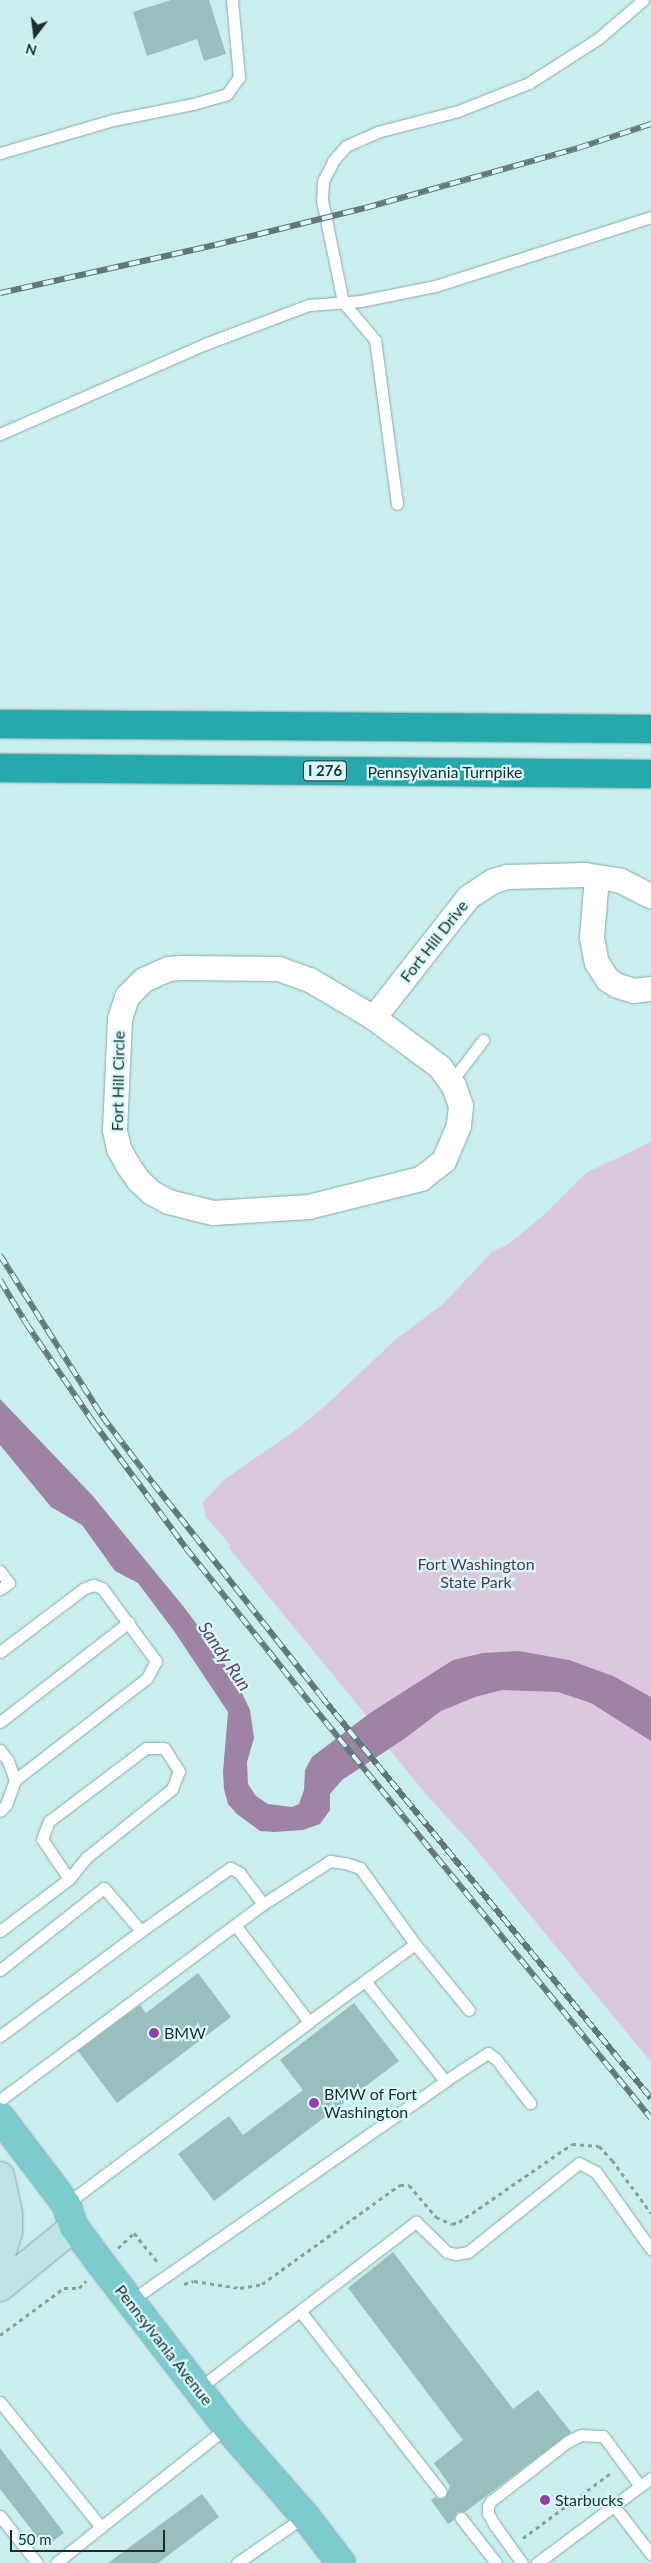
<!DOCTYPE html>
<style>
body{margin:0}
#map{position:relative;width:651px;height:2563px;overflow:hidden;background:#caeeee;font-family:Lato,sans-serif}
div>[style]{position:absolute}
.green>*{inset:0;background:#dbc8df}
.water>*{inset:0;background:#9e83a4}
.building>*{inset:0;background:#9abdbd}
.path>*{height:3px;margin-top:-1.5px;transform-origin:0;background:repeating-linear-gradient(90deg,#86a1a1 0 4px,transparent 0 8px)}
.roads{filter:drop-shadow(0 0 1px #86a8a9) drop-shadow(0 0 1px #86a8a9)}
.lane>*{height:11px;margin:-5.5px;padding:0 5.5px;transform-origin:5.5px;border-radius:5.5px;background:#fff}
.street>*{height:24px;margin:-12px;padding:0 12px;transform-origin:12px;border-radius:12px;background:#fff}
.secondary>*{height:28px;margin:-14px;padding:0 14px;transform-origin:14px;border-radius:14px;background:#bee5e6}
.primary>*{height:28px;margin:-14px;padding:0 14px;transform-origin:14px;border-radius:14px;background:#7ccbce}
.highway>*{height:28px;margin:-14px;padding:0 14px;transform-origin:14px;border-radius:14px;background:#25a9ad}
.rail>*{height:5.5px;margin-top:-2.75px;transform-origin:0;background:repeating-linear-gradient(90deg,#d7fbfc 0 11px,#617778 0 22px);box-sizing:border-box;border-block:1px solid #617778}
.dots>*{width:14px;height:14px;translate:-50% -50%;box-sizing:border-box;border:2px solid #d7fbfc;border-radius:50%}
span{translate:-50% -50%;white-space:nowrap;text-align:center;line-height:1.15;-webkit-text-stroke:4.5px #d7fbfc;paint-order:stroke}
.shield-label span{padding:1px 4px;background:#d7fbfc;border:1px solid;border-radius:4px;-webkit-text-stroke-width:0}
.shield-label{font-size:15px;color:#1f2c2d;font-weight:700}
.street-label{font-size:16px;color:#1f2c2d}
.park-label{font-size:16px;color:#593461}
.poi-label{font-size:16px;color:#1f2c2d}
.left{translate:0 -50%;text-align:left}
.water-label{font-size:18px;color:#623c6a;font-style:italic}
.north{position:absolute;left:10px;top:10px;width:50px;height:50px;-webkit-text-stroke:4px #d7fbfc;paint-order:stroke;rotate:195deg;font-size:14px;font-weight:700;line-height:20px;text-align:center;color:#1f2c2d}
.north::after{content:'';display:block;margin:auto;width:18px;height:22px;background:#1f2c2d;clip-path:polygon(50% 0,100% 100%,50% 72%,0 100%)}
.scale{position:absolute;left:10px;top:2530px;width:155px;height:22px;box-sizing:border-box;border:2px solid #1f2c2d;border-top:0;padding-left:6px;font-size:15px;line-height:18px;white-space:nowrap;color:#1f2c2d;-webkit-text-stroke:4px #d7fbfc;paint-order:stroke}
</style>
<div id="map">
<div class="green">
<div style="clip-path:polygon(651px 1142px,651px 2062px,470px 1842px,430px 1799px,389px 1749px,392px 1747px,229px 1548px,231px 1546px,206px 1517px,203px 1502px,225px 1479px,300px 1427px,326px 1405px,395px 1340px,443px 1304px,493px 1251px,507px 1245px,544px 1215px,586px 1173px)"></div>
</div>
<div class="water">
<div style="clip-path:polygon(0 1399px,92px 1495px,183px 1606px,214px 1647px,240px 1689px,250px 1710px,254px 1738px,247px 1762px,248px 1784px,256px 1796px,268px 1804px,292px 1807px,299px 1804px,304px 1790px,305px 1770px,312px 1757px,370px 1713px,453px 1660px,483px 1653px,519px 1651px,569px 1660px,613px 1676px,651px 1697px,651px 1741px,591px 1703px,558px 1692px,502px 1690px,475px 1697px,441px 1711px,404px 1739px,342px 1780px,330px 1794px,330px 1810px,320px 1824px,303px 1830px,274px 1832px,260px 1831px,237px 1814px,228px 1804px,224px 1789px,223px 1772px,228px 1712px,174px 1631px,138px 1583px,115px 1571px,82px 1525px,51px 1507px,0 1445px)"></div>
</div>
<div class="building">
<div style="clip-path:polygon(171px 0,209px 0,226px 54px,204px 61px,197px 39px,147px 56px,133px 12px)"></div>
<div style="clip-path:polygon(198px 1973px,231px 2017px,117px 2103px,78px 2051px,140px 2005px,146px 2013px)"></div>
<div style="clip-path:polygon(354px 2003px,399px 2061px,214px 2201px,178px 2154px,229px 2116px,243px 2135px,303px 2090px,280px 2060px)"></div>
<div style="clip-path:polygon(393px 2252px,513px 2409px,538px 2390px,571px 2432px,465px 2512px,457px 2512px,454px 2520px,448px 2524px,431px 2500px,435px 2497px,439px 2499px,445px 2498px,450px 2486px,434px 2463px,463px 2440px,348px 2288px)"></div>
<div style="clip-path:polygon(0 2448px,64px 2533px,45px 2547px,0 2489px)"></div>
<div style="clip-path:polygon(202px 2494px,219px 2517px,158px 2563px,108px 2563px)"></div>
</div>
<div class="path">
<div style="left:118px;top:2248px;width:22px;rotate:-43deg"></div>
<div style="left:134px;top:2233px;width:38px;rotate:51deg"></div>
<div style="left:184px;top:2284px;width:10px;rotate:-17deg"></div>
<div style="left:194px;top:2281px;width:47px;rotate:8.7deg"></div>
<div style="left:240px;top:2288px;width:22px;rotate:-10deg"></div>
<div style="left:262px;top:2284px;width:170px;rotate:-35.7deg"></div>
<div style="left:400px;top:2185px;width:9px"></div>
<div style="left:409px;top:2185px;width:42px;rotate:49.8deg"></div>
<div style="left:436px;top:2217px;width:17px;rotate:24deg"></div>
<div style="left:452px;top:2224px;width:7px;rotate:-16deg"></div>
<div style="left:459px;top:2222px;width:137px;rotate:-34.6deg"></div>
<div style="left:572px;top:2144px;width:27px;rotate:4deg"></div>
<div style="left:599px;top:2146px;width:19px;rotate:47deg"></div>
<div style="left:612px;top:2160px;width:66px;rotate:53.7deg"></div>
<div style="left:0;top:2335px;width:79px;rotate:-36.3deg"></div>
<div style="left:64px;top:2288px;width:15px"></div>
<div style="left:79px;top:2288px;width:10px;rotate:-45deg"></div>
<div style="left:523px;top:2538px;width:109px;rotate:-36.5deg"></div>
</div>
<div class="roads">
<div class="lane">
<div style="left:0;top:153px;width:118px;rotate:-16.3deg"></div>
<div style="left:113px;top:120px;width:82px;rotate:-11.3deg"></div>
<div style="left:193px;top:104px;width:35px;rotate:-16deg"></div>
<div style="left:227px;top:94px;width:21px;rotate:-55deg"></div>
<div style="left:239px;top:77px;width:77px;rotate:-95.2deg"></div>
<div style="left:0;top:434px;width:224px;rotate:-23.7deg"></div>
<div style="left:205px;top:344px;width:111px;rotate:-20.6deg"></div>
<div style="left:309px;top:305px;width:52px;rotate:-4.4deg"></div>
<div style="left:361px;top:301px;width:76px;rotate:-11.5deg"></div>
<div style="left:435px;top:286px;width:227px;rotate:-17.7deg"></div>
<div style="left:397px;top:504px;width:165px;rotate:-97.6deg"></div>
<div style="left:375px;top:340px;width:50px;rotate:-130.1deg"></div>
<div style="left:343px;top:302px;width:104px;rotate:-101.6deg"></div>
<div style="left:322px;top:200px;width:19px;rotate:-87deg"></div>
<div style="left:323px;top:181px;width:22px;rotate:-63deg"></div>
<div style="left:333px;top:161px;width:20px;rotate:-49deg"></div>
<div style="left:346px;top:146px;width:34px;rotate:-24deg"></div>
<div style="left:377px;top:132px;width:84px;rotate:-14.5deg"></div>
<div style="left:458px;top:111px;width:76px;rotate:-21.5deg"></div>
<div style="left:529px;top:83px;width:83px;rotate:-32.7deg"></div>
<div style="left:599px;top:38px;width:58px;rotate:-40.8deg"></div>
<div style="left:451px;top:1082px;width:53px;rotate:-52.7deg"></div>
<div style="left:0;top:1571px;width:15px;rotate:53deg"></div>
<div style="left:9px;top:1583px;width:11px;rotate:146deg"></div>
<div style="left:0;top:1652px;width:104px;rotate:-37.2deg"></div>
<div style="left:83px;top:1589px;width:11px;rotate:-22deg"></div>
<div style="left:93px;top:1585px;width:9px;rotate:18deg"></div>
<div style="left:102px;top:1588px;width:91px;rotate:53.5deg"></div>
<div style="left:156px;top:1661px;width:19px;rotate:118deg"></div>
<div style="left:147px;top:1678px;width:167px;rotate:142.3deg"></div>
<div style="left:0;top:1722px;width:163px;rotate:-37.8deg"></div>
<div style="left:0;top:1750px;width:14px;rotate:54deg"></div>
<div style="left:8px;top:1761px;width:20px;rotate:70deg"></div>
<div style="left:15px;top:1780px;width:27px;rotate:110deg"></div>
<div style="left:6px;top:1805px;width:8px;rotate:135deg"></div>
<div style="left:263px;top:1904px;width:80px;rotate:-32.7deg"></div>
<div style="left:330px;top:1861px;width:15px;rotate:8deg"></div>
<div style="left:345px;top:1863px;width:16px;rotate:18deg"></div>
<div style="left:360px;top:1868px;width:94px;rotate:54.1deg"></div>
<div style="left:415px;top:1944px;width:132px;rotate:143.7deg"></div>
<div style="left:0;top:1931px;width:86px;rotate:-37deg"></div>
<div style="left:69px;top:1879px;width:28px;rotate:-51deg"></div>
<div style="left:87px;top:1857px;width:109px;rotate:-38.7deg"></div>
<div style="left:172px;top:1789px;width:19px;rotate:-69deg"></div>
<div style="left:179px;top:1771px;width:27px;rotate:-123deg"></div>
<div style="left:164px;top:1748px;width:18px;rotate:180deg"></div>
<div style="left:146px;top:1748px;width:121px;rotate:143deg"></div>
<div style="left:49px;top:1821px;width:19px;rotate:111deg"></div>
<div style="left:42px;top:1839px;width:48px;rotate:56deg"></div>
<div style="left:415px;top:1944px;width:85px;rotate:50.7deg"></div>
<div style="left:0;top:1970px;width:132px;rotate:-38.3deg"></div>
<div style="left:104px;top:1888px;width:57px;rotate:49.3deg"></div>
<div style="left:141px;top:1931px;width:176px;rotate:143.3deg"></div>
<div style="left:445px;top:2081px;width:51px;rotate:-33.1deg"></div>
<div style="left:488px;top:2053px;width:10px;rotate:37deg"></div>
<div style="left:496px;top:2059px;width:56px;rotate:52.3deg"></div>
<div style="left:0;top:2100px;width:328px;rotate:-36.7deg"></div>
<div style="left:263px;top:1904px;width:39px;rotate:-127deg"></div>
<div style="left:240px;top:1873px;width:11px;rotate:-153deg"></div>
<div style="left:230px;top:1868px;width:109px;rotate:144.7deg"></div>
<div style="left:66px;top:2204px;width:304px;rotate:-36.8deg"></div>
<div style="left:309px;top:2022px;width:122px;rotate:-127.3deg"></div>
<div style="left:130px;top:2301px;width:384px;rotate:-34.9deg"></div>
<div style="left:445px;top:2081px;width:128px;rotate:-128.7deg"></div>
<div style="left:300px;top:2311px;width:229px;rotate:52.1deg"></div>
<div style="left:198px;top:2389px;width:275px;rotate:-37.5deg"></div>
<div style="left:416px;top:2222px;width:43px;rotate:44.1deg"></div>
<div style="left:447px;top:2252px;width:9px;rotate:13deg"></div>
<div style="left:456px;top:2254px;width:12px;rotate:-9deg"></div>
<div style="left:468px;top:2252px;width:142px;rotate:-38.7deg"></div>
<div style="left:579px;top:2163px;width:19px;rotate:28deg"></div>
<div style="left:596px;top:2172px;width:95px;rotate:54.5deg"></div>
<div style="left:0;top:2402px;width:161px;rotate:51.1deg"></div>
<div style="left:101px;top:2527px;width:161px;rotate:-38.4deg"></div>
<div style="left:614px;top:2506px;width:61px;rotate:52.4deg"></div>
<div style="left:0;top:2516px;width:60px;rotate:51.8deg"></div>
<div style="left:461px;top:2518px;width:57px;rotate:52.1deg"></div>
<div style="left:56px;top:2563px;width:58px;rotate:-38.7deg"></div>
<div style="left:237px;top:2563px;width:83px;rotate:-34.7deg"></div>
<div style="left:522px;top:2563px;width:48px;rotate:-125.7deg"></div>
<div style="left:494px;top:2524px;width:13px;rotate:-119deg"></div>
<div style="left:488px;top:2513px;width:7px;rotate:-90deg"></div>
<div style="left:488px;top:2506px;width:6px;rotate:-59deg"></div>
<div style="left:491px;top:2501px;width:96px;rotate:-37.8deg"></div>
<div style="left:567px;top:2442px;width:16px;rotate:-27deg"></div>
<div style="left:581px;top:2435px;width:22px;rotate:3deg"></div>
<div style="left:603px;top:2436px;width:62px;rotate:53.5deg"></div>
<div style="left:537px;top:2563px;width:142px;rotate:-36.7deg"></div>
</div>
<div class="street">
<div style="left:597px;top:877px;width:61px;rotate:94.7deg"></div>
<div style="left:592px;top:938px;width:25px;rotate:79deg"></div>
<div style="left:597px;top:963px;width:20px;rotate:57deg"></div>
<div style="left:608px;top:980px;width:12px;rotate:31deg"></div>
<div style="left:618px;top:986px;width:17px;rotate:17deg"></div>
<div style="left:634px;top:991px;width:17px;rotate:-7deg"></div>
<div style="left:182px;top:968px;width:97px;rotate:0.6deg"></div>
<div style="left:279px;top:969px;width:33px;rotate:20deg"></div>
<div style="left:310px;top:980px;width:74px;rotate:30.7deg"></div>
<div style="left:374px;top:1018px;width:82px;rotate:36.6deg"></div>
<div style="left:440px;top:1067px;width:24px;rotate:54deg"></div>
<div style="left:454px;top:1086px;width:21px;rotate:71deg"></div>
<div style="left:461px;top:1106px;width:20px;rotate:96deg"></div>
<div style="left:459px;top:1126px;width:38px;rotate:113deg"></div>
<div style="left:444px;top:1161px;width:29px;rotate:142deg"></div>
<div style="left:421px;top:1179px;width:115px;rotate:166deg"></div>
<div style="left:309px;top:1207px;width:96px;rotate:176.4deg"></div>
<div style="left:213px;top:1213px;width:45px;rotate:-166deg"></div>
<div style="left:169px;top:1202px;width:19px;rotate:-152deg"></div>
<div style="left:152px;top:1193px;width:18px;rotate:-137deg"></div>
<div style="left:139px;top:1181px;width:19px;rotate:-125deg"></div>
<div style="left:128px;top:1165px;width:18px;rotate:-119deg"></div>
<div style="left:119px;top:1149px;width:19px;rotate:-102deg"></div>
<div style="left:115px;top:1130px;width:111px;rotate:-87.4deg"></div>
<div style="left:120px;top:1019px;width:23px;rotate:-72deg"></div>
<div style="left:127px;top:997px;width:24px;rotate:-45deg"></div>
<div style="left:144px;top:980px;width:27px;rotate:-24deg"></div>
<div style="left:169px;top:969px;width:13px;rotate:-4deg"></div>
<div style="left:374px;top:1018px;width:154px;rotate:-51.9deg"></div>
<div style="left:469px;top:897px;width:30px;rotate:-33deg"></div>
<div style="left:494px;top:881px;width:14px;rotate:-17deg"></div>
<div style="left:507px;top:877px;width:78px;rotate:-1.5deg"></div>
<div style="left:585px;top:875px;width:36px;rotate:9deg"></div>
<div style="left:621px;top:881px;width:34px;rotate:27deg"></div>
</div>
<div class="secondary">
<div style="left:0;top:2176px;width:40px;rotate:78deg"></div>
<div style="left:8px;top:2215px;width:17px;rotate:90deg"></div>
<div style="left:8px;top:2232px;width:27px;rotate:107deg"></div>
<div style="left:0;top:2287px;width:95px;rotate:-39deg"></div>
</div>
<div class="primary">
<div style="left:0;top:2117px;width:109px;rotate:52.8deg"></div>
<div style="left:66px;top:2204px;width:24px;rotate:71deg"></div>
<div style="left:74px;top:2227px;width:47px;rotate:53.6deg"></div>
<div style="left:102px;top:2265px;width:205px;rotate:52.3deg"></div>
<div style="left:227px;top:2427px;width:118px;rotate:48.8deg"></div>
<div style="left:305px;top:2516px;width:59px;rotate:52.5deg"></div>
</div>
<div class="highway">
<div style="left:0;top:724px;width:651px;rotate:0.44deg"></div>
<div style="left:0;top:768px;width:651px;rotate:0.53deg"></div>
</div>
</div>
<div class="rail">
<div style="left:0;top:293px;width:220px;rotate:-12.6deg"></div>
<div style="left:215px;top:245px;width:154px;rotate:-13.9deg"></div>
<div style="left:365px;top:208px;width:221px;rotate:-15.7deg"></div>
<div style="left:578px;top:148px;width:77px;rotate:-18.2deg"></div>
<div style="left:0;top:1255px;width:191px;rotate:57.6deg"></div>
<div style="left:102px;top:1416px;width:84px;rotate:52.7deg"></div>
<div style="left:153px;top:1483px;width:271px;rotate:51.7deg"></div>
<div style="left:321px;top:1696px;width:520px;rotate:50.62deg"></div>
<div style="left:0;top:1280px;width:50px;rotate:58.8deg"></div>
<div style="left:26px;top:1323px;width:121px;rotate:55.8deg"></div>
<div style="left:94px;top:1423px;width:155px;rotate:53.6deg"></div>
<div style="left:186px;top:1548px;width:200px;rotate:51.3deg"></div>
<div style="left:311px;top:1704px;width:536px;rotate:50.61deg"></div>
</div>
<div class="dots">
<div style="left:154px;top:2033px;background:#973eaa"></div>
<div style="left:314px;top:2103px;background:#973eaa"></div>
<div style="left:545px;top:2500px;background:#973eaa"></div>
</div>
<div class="shield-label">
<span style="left:325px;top:771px">I 276</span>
</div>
<div class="street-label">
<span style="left:445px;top:772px">Pennsylvania Turnpike</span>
<span style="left:434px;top:941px;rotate:-52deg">Fort Hill Drive</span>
<span style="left:118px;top:1081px;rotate:-89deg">Fort Hill Circle</span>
<span style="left:164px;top:2345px;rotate:52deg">Pennsylvania Avenue</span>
</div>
<div class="park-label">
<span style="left:476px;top:1573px">Fort Washington<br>State Park</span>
</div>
<div class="poi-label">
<span class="left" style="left:164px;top:2033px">BMW</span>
<span class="left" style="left:324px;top:2103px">BMW of Fort<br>Washington</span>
<span class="left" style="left:555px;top:2500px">Starbucks</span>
</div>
<div class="water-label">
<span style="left:225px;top:1656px;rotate:56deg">Sandy Run</span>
</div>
<div class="north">N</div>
<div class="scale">50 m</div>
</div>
